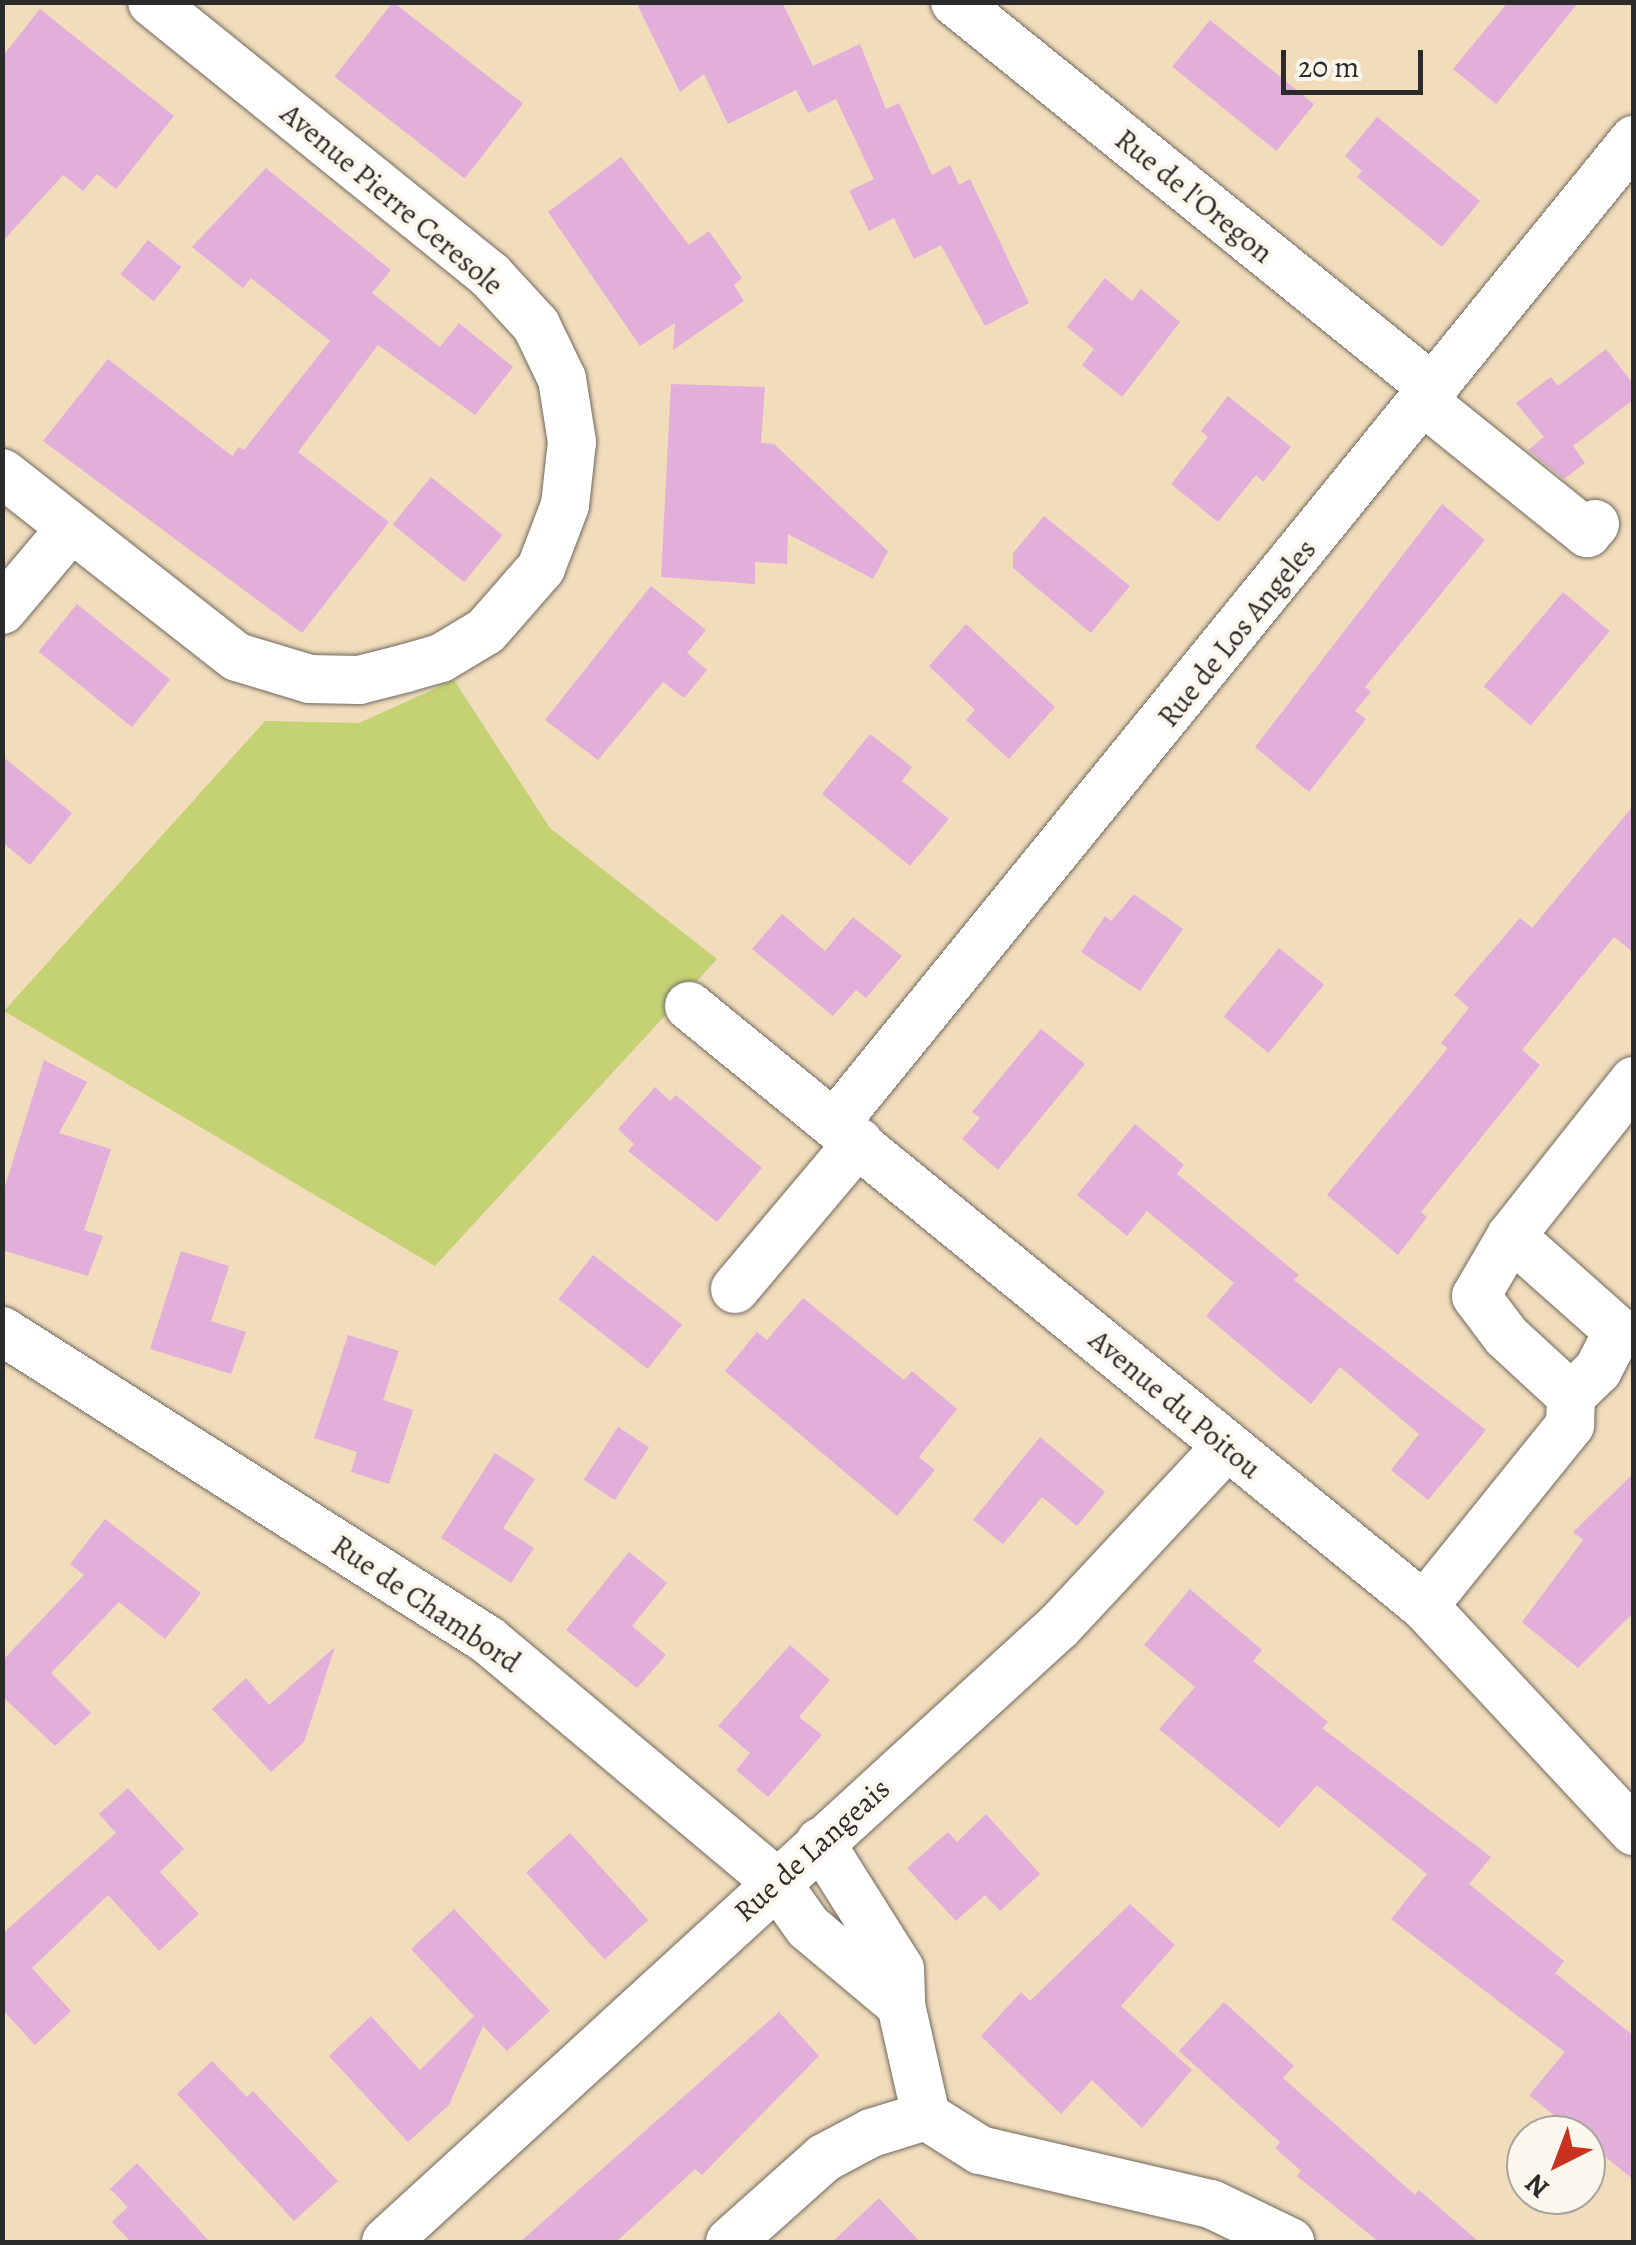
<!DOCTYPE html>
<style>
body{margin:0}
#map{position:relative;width:1636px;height:2245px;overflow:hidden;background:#f1dcbc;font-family:Alegreya,serif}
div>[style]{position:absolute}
.green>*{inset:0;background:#c4d274}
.building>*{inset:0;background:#e2afdb;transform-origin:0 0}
.roads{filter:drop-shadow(0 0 2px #70695e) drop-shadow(0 0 2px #70695e)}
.minor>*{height:48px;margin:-24px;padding:0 24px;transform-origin:24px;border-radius:24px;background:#fff}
span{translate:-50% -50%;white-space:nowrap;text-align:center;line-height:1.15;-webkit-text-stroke:8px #fbf7ec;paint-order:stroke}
.street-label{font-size:30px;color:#2b2b2b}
.frame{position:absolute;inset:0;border:5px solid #2b2b2b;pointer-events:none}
.north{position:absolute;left:1506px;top:2115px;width:100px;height:100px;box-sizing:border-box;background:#fbf7ec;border:2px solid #a8a59f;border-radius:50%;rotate:222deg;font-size:28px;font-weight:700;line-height:40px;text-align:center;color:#2b2b2b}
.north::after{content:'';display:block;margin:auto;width:35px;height:45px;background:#c8321e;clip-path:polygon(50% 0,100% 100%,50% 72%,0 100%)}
.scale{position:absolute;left:1281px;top:50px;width:142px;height:45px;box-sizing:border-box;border:5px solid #2b2b2b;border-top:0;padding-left:12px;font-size:30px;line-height:35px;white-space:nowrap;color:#2b2b2b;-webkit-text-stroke:8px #fbf7ec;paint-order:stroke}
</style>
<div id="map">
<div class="green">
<div style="clip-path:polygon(454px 680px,550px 828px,717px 959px,435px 1266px,4px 1011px,265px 721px,359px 723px)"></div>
</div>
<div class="building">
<div style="left:393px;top:2px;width:165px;height:95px;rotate:38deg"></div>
<div style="clip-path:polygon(636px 2px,782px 2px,813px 66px,860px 44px,886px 109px,899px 103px,932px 175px,950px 165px,959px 185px,970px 179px,1029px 303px,985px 326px,941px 245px,914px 259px,894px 218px,869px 231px,849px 191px,874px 179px,836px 99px,808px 113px,796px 90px,728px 124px,704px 74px,680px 92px)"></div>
<div style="clip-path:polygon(1508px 2px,1579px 2px,1496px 104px,1453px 69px)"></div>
<div style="clip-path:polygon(40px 9px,174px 116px,116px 189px,97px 174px,83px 191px,63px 175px,2px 242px,2px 57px)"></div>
<div style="left:1210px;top:20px;width:134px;height:60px;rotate:39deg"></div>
<div style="clip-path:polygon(1377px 117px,1480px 201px,1442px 247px,1357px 177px,1362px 171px,1345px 156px)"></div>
<div style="clip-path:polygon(621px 157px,689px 245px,709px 231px,742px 278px,734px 285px,744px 301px,673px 350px,675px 323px,640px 346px,548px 212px)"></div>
<div style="clip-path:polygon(266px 168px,391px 270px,372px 293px,440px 347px,459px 323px,513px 367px,475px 415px,378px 345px,298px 452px,389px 522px,302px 633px,43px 441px,108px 359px,232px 456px,239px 447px,244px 450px,330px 341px,251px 278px,243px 288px,192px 247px)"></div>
<div style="left:148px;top:240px;width:43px;height:44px;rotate:39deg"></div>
<div style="clip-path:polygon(1105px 278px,1132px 301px,1141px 289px,1180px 322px,1122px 397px,1082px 365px,1094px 349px,1067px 327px)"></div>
<div style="clip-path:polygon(1606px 349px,1634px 385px,1634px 399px,1573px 446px,1585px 463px,1564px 479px,1528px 450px,1544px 437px,1516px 403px,1551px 377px,1558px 386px)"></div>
<div style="clip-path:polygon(671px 384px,765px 387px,761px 443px,774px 444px,888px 551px,873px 579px,788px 534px,787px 564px,755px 562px,755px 584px,661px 577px)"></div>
<div style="clip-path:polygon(1228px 396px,1291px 447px,1263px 482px,1256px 475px,1218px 522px,1171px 484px,1208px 437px,1201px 431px)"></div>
<div style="left:431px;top:477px;width:92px;height:61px;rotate:39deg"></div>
<div style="clip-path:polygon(1442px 504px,1485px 540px,1365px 687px,1371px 692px,1355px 711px,1366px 719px,1309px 792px,1255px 747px)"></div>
<div style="clip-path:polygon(1044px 516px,1130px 586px,1091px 633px,1013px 568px,1013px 553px)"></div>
<div style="clip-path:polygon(651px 586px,706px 630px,687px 653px,707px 670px,684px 698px,663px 682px,598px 760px,545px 720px)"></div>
<div style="left:1563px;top:592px;width:61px;height:123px;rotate:40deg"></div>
<div style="left:77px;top:604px;width:120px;height:61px;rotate:39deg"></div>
<div style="clip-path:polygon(966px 624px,1055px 707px,1009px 759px,966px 720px,975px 710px,929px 666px)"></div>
<div style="clip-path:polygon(870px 734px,912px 767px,902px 781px,949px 819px,910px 866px,822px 794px)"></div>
<div style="clip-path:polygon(2px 756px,72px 813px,30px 865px,2px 842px)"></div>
<div style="clip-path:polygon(1634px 805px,1634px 953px,1614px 937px,1522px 1050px,1540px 1065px,1421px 1212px,1427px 1217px,1398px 1255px,1327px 1195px,1448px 1048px,1441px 1043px,1469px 1008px,1454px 995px,1520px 918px,1532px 928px)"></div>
<div style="clip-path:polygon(1134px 894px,1183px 929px,1140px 991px,1081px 952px,1105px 916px,1111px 921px)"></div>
<div style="clip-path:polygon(782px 914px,825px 951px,853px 917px,902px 956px,866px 998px,856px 990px,833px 1016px,752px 949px)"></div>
<div style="left:1279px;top:948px;width:58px;height:88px;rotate:39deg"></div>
<div style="clip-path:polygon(1041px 1029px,1085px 1064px,998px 1170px,962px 1139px,980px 1118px,972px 1112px)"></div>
<div style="clip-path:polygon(44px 1060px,87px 1082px,59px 1133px,111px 1149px,84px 1230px,103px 1236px,88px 1276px,2px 1250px,2px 1196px)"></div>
<div style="clip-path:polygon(655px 1087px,670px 1101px,676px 1095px,762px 1168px,717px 1222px,628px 1151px,634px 1144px,618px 1129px)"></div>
<div style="clip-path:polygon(1135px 1124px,1184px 1165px,1177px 1174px,1299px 1275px,1294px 1280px,1486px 1430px,1428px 1500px,1391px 1470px,1419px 1434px,1340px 1367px,1311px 1404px,1206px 1316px,1234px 1283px,1147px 1211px,1127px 1236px,1077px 1195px)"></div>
<div style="clip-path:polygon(181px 1251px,229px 1266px,211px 1321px,246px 1332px,231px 1374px,150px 1349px)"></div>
<div style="left:593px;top:1255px;width:113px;height:56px;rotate:38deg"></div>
<div style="clip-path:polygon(803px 1298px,904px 1380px,912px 1371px,957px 1409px,919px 1457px,935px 1470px,897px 1516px,725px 1371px,757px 1332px,767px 1340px)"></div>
<div style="clip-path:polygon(348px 1335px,399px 1351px,383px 1400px,413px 1410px,389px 1484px,351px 1472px,357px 1452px,314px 1438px)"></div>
<div style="left:618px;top:1427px;width:37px;height:63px;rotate:33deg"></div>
<div style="clip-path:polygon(1040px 1437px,1105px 1492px,1077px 1526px,1042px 1497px,1003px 1544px,973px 1520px)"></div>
<div style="clip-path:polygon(495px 1453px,535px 1479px,503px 1528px,534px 1548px,511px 1583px,441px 1538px)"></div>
<div style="clip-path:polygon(1634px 1473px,1634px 1612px,1578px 1668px,1522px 1622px,1583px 1540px,1573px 1532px)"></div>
<div style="clip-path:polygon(105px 1519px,201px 1593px,165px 1639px,119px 1602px,51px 1673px,91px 1713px,55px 1746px,2px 1696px,2px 1661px,84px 1575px,70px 1564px)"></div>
<div style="clip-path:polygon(629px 1552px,667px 1583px,632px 1626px,666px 1655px,637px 1688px,566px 1630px)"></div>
<div style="clip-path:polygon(1190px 1589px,1262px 1650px,1253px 1661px,1328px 1722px,1322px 1728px,1491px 1857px,1469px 1884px,1564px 1961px,1555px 1973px,1634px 2036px,1634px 2180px,1529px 2095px,1565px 2052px,1391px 1919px,1427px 1874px,1317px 1785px,1279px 1828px,1159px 1729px,1195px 1687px,1144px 1645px)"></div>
<div style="clip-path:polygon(790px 1645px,830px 1680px,799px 1717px,822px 1735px,768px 1797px,736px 1770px,750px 1753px,718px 1726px)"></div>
<div style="clip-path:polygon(335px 1647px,304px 1742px,271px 1772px,212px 1709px,246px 1678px,269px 1705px)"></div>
<div style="clip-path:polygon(128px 1788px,184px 1849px,160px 1872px,199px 1914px,159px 1951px,108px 1895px,32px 1968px,71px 2011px,35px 2045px,2px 2009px,2px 1934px,116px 1833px,99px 1814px)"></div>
<div style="clip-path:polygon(986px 1814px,1040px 1874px,1000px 1911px,985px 1895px,956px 1921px,907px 1868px,948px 1832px,957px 1842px)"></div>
<div style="left:570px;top:1833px;width:117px;height:59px;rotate:48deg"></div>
<div style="clip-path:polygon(1130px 1904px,1175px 1945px,1121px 2006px,1192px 2070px,1142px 2128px,1092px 2080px,1061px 2114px,981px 2036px,1021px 1992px,1030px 2001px)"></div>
<div style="clip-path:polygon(454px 1909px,550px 2011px,507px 2051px,483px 2026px,449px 2105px,408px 2142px,329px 2056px,371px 2016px,420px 2070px,474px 2016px,411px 1949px)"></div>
<div style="clip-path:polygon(1224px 2002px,1294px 2066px,1283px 2078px,1415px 2195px,1419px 2190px,1479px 2242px,1379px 2242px,1297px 2176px,1301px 2171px,1275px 2148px,1280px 2142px,1179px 2051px)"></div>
<div style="clip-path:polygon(779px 2012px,819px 2056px,702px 2175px,695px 2169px,616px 2242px,520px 2242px)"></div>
<div style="clip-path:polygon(212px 2061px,247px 2097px,253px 2091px,338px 2181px,294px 2221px,177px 2094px)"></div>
<div style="clip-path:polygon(137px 2163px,210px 2242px,131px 2242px,112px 2222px,128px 2207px,110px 2189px)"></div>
<div style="clip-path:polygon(879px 2198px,920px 2242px,832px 2242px)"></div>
</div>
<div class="roads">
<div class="minor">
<div style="left:955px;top:2px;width:616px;rotate:38.94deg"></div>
<div style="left:1423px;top:401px;width:211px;rotate:38.8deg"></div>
<div style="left:1587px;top:533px;width:12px;rotate:-48deg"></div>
<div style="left:2px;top:473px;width:298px;rotate:38.1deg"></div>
<div style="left:237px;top:657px;width:76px;rotate:16.8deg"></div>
<div style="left:310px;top:679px;width:49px;rotate:1.2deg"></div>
<div style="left:359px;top:680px;width:49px;rotate:-14.3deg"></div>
<div style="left:406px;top:668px;width:36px;rotate:-16deg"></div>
<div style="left:441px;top:658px;width:52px;rotate:-31deg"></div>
<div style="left:486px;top:631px;width:84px;rotate:-48.9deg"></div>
<div style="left:541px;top:568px;width:67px;rotate:-69.1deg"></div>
<div style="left:565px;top:505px;width:63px;rotate:-83.7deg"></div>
<div style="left:572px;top:442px;width:64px;rotate:-99deg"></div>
<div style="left:562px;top:379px;width:60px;rotate:-115.7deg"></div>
<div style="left:536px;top:325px;width:68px;rotate:-132.6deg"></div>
<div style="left:490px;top:275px;width:434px;rotate:-141.1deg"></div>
<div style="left:2px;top:610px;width:107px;rotate:-49.9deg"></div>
<div style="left:689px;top:1006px;width:949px;rotate:39.23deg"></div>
<div style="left:1424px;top:1606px;width:308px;rotate:47deg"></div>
<div style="left:835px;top:1123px;width:1267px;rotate:-50.9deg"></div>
<div style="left:1511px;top:1236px;width:143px;rotate:41.6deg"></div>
<div style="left:1618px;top:1331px;width:44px;rotate:117.1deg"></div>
<div style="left:1598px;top:1370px;width:37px;rotate:136deg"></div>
<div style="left:735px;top:1289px;width:192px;rotate:-49.9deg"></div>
<div style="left:2px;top:1331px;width:576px;rotate:32.45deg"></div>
<div style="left:488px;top:1640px;width:376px;rotate:40deg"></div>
<div style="left:776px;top:1882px;width:55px;rotate:54.6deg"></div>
<div style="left:808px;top:1927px;width:121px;rotate:40deg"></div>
<div style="left:1424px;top:1606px;width:233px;rotate:-51.1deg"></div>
<div style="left:1570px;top:1425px;width:29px;rotate:-88deg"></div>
<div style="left:1571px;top:1396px;width:88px;rotate:-137.3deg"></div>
<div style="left:1506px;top:1336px;width:50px;rotate:-126.9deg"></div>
<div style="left:1476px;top:1296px;width:69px;rotate:-59.7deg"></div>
<div style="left:1511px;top:1236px;width:198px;rotate:-51.6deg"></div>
<div style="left:820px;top:1842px;width:150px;rotate:57.8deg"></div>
<div style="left:900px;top:1969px;width:36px;rotate:88deg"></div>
<div style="left:901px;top:2005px;width:114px;rotate:77.3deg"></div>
<div style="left:386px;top:2242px;width:912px;rotate:-42.47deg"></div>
<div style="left:1059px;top:1626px;width:245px;rotate:-47deg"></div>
<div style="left:730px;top:2242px;width:126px;rotate:-41.8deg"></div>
<div style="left:824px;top:2158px;width:53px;rotate:-28deg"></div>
<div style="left:871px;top:2133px;width:58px;rotate:-17.2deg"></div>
<div style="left:926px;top:2116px;width:64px;rotate:32.2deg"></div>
<div style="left:980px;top:2150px;width:237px;rotate:13.2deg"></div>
<div style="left:1211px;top:2204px;width:88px;rotate:25.7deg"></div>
</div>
</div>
<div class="street-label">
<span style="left:1194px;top:196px;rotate:39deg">Rue de l'Oregon</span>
<span style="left:392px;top:199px;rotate:40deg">Avenue Pierre Ceresole</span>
<span style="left:1237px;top:633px;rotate:-51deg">Rue de Los Angeles</span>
<span style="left:1175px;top:1404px;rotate:40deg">Avenue du Poitou</span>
<span style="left:426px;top:1604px;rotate:34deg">Rue de Chambord</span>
<span style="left:812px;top:1850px;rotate:-42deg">Rue de Langeais</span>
</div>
<div class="frame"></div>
<div class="north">N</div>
<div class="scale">20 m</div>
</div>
